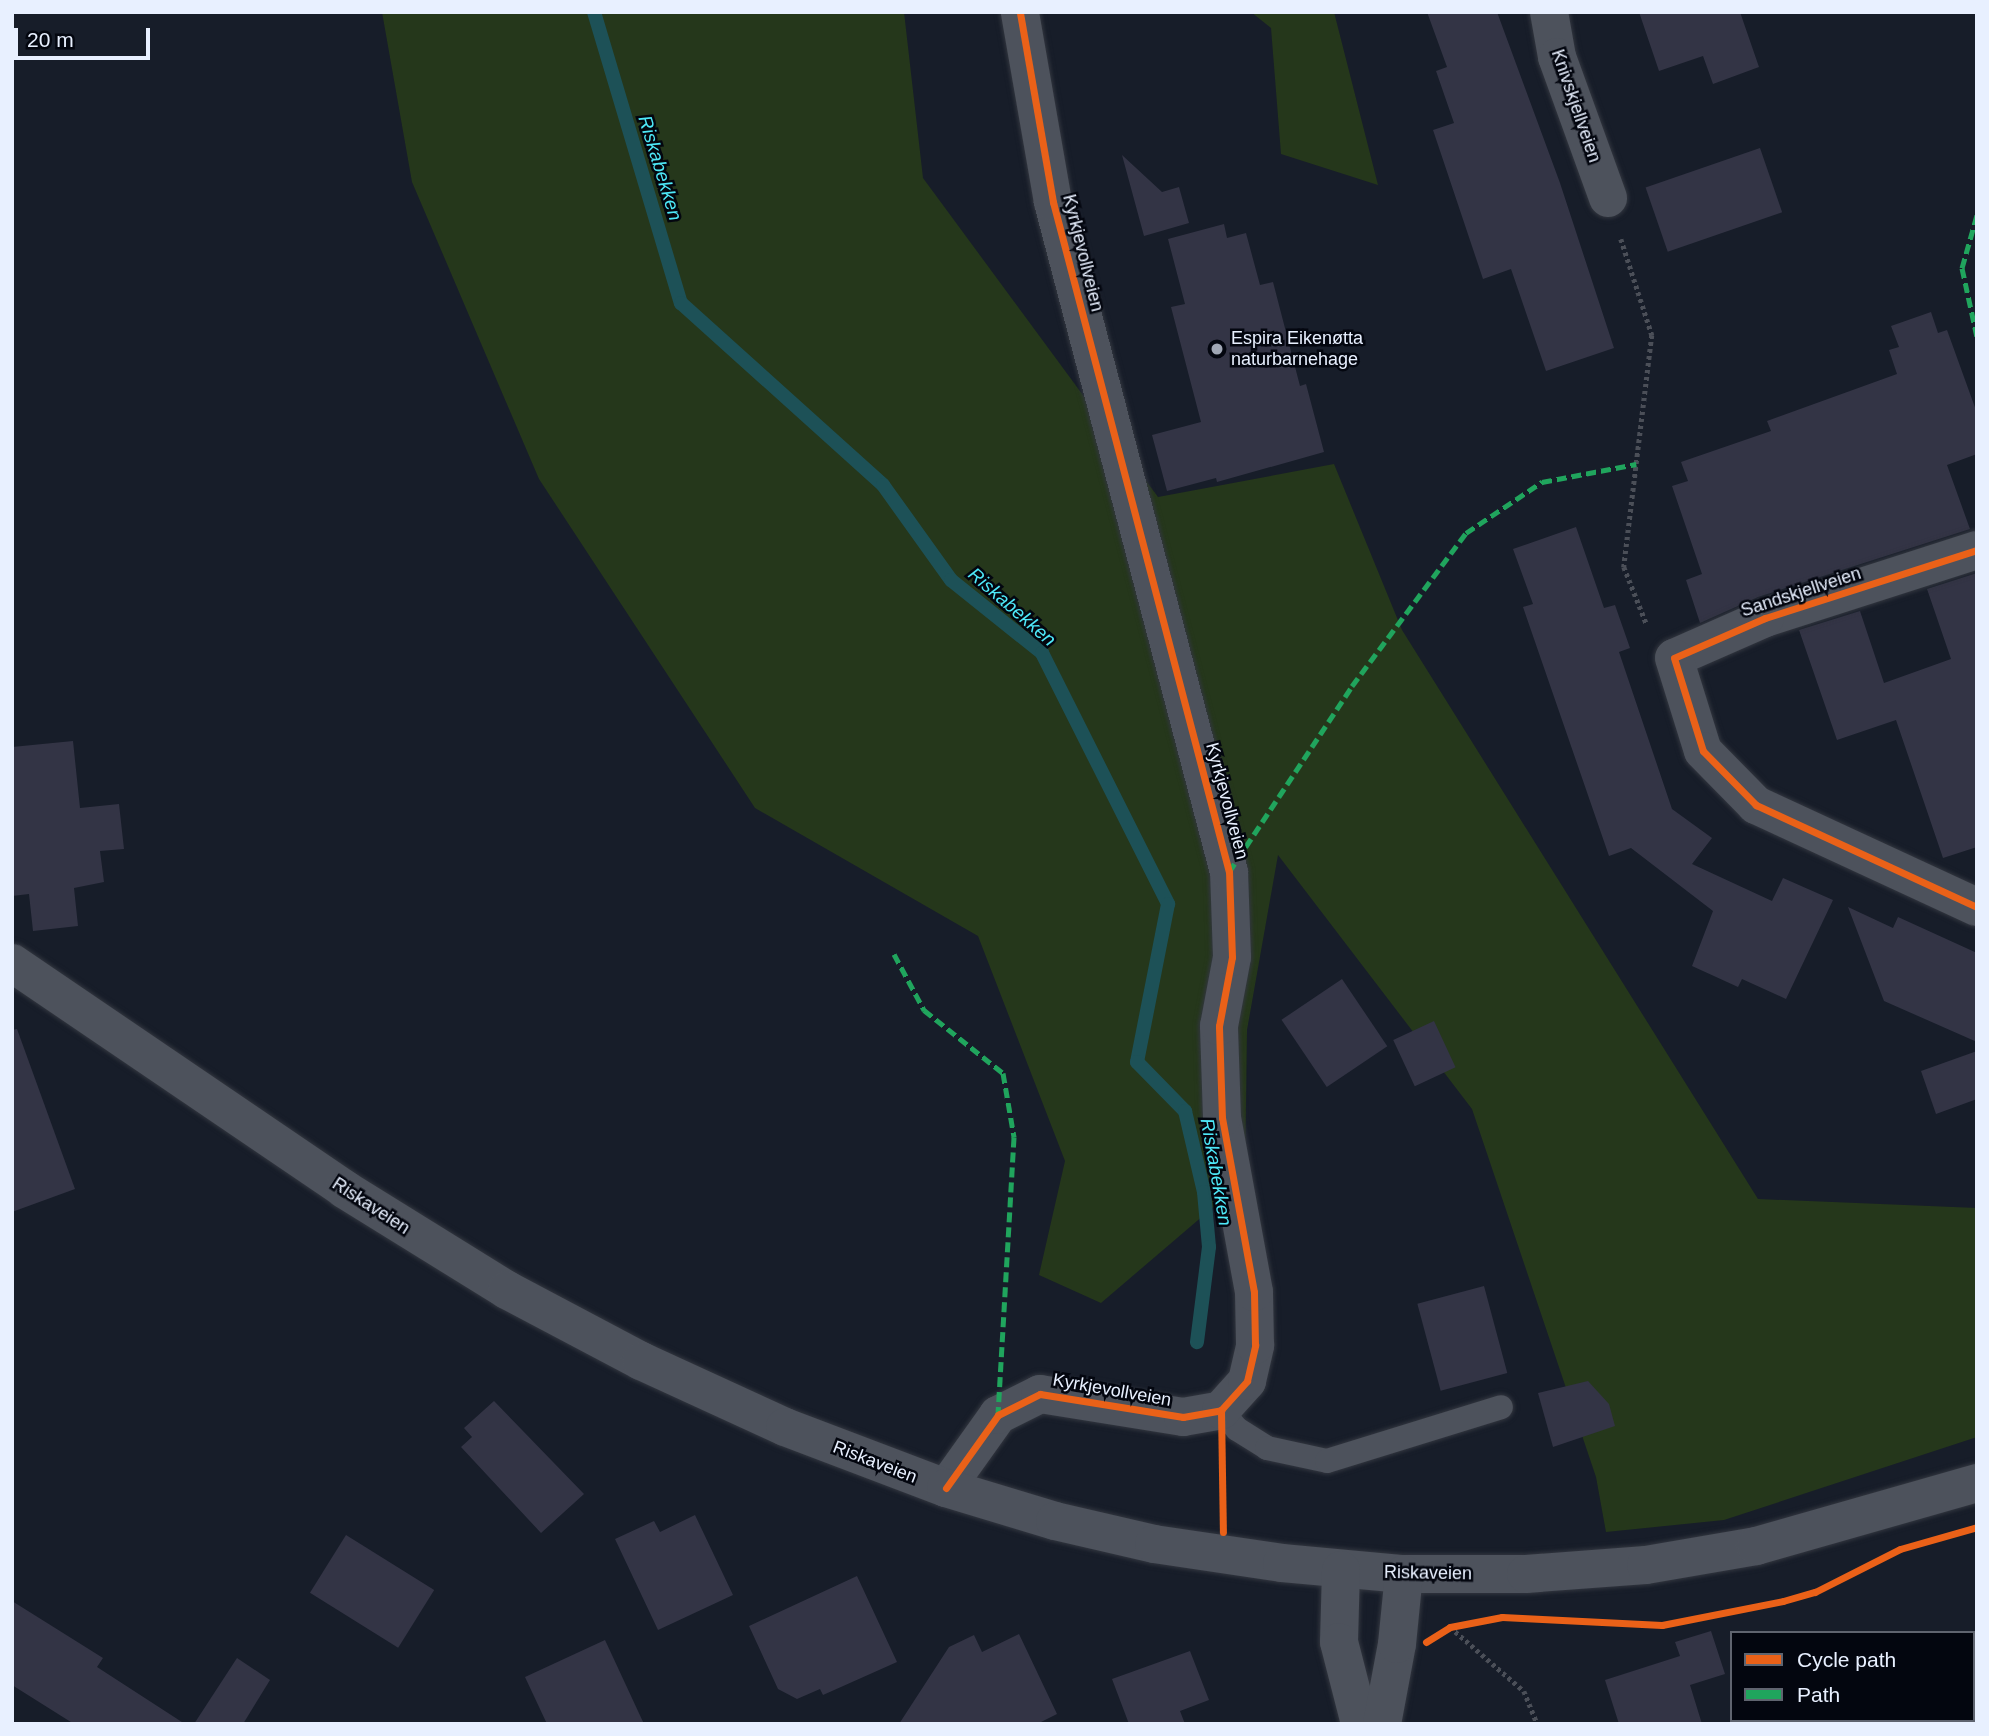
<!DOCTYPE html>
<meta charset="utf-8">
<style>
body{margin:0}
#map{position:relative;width:1989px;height:1736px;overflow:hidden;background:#171d29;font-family:Arial,sans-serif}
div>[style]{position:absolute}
.green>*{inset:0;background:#25371b}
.stream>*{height:14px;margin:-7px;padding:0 7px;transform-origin:7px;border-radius:7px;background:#1d5157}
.building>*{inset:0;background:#333445;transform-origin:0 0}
.path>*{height:4.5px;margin-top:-2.25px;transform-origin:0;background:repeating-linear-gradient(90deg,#4b4f58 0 3.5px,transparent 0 7px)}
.roads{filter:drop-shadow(0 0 2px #32363f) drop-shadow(0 0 2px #32363f)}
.lane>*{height:24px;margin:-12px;padding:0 12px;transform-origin:12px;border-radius:12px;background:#4d525c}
.street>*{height:38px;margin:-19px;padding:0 19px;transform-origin:19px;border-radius:19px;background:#4d525c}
.secondary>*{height:38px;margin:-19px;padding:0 19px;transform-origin:19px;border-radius:19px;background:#4d525c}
.quiet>*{height:5px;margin-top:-2.5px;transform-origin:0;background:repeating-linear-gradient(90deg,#20a55d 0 10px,transparent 0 15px)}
.cycleway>*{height:7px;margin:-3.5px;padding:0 3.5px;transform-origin:3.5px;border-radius:3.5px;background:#ea6118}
.dots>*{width:19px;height:19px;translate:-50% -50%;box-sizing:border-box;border:4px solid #03060f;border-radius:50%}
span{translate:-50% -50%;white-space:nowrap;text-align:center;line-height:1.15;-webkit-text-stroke:5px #03060f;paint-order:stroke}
.street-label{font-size:18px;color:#e8f0ff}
.poi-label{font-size:18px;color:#e8f0ff}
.left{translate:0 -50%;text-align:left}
.water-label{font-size:19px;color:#4ee8f8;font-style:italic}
.frame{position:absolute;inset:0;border:14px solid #e8f0ff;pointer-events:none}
.legend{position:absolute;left:1730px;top:1631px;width:245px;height:91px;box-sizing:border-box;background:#03060f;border:2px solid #5f646f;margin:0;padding:9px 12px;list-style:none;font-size:21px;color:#e8f0ff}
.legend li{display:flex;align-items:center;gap:14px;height:35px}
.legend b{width:35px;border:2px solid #5f646f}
.scale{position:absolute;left:14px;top:28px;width:136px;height:32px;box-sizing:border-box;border:4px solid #e8f0ff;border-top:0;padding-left:9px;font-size:21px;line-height:24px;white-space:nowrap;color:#e8f0ff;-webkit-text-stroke:5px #03060f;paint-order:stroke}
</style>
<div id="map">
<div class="green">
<div style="clip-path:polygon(382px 12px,904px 12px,923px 178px,1158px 497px,1334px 464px,1402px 630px,1758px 1199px,1977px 1208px,1977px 1437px,1724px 1520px,1606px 1532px,1596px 1477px,1472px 1109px,1278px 855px,1247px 1030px,1245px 1180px,1101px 1303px,1039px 1275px,1065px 1161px,978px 936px,755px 808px,539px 479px,412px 182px)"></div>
<div style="clip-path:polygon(1251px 12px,1334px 12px,1378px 185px,1281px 154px,1271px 28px)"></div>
</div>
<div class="stream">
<div style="left:594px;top:12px;width:304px;rotate:73.4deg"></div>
<div style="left:681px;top:303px;width:272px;rotate:42deg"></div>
<div style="left:883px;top:485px;width:117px;rotate:54.4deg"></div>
<div style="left:951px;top:580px;width:117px;rotate:38.7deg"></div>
<div style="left:1042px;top:653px;width:281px;rotate:63.3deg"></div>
<div style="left:1168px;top:904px;width:161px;rotate:101.1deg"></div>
<div style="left:1137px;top:1062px;width:69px;rotate:45.6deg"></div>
<div style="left:1185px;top:1111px;width:83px;rotate:76.8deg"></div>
<div style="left:1204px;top:1192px;width:55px;rotate:84.8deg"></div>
<div style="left:1209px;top:1247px;width:96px;rotate:97.2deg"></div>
</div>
<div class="building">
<div style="clip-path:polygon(1427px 12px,1497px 12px,1560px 183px,1614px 348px,1546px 371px,1511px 269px,1483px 279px,1433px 130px,1454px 123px,1436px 71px,1447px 67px)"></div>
<div style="clip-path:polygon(1639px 12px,1740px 12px,1759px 67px,1713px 84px,1703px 56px,1659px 71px)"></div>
<div style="left:1760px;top:148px;width:68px;height:121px;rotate:71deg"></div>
<div style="clip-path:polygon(1122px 155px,1162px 192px,1179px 187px,1189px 223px,1144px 236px)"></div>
<div style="clip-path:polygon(1224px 224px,1227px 238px,1246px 233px,1260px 285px,1273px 282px,1300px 386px,1306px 384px,1324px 452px,1217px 482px,1216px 478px,1167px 491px,1152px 435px,1201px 422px,1171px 307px,1185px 304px,1168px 239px)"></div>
<div style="clip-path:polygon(1931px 312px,1938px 333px,1947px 330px,1977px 413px,1977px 454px,1947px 465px,1970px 529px,1758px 597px,1700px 623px,1686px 580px,1702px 574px,1672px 486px,1688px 481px,1681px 462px,1771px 431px,1767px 421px,1897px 374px,1889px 350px,1899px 347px,1891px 326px)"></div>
<div style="clip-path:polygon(1576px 527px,1604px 608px,1615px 605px,1630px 648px,1619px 652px,1672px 809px,1712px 838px,1692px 864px,1772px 901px,1783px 878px,1833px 900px,1786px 999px,1742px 979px,1738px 987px,1692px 966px,1713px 911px,1631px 848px,1609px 856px,1523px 607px,1533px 604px,1513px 549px)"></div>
<div style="clip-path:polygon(1977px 573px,1977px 847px,1943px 858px,1896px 720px,1837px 740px,1799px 630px,1860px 611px,1884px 683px,1951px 659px,1927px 589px)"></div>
<div style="clip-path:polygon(73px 741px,80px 808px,119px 804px,124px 849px,100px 851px,104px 882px,74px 888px,78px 926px,33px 931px,29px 894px,12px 896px,12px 747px)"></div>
<div style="clip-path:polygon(1848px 907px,1893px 928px,1898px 917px,1977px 953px,1977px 1042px,1884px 1001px)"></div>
<div style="left:1342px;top:979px;width:81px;height:73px;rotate:56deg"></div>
<div style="left:1434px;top:1021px;width:51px;height:45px;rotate:65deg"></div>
<div style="clip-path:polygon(17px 1029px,75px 1189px,12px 1212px,12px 1030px)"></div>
<div style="clip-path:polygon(1977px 1051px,1977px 1099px,1936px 1114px,1921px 1071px)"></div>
<div style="left:1484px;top:1286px;width:90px;height:69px;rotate:75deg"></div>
<div style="clip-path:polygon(1588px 1381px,1609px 1404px,1615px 1426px,1553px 1447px,1538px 1393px)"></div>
<div style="clip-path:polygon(494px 1401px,584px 1494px,541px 1533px,461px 1447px,472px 1437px,464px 1428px)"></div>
<div style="clip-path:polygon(695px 1515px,733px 1595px,658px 1630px,615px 1539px,654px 1521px,660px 1532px)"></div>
<div style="left:346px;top:1535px;width:104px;height:68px;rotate:32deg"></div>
<div style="clip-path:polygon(857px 1576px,897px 1662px,823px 1695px,820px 1689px,797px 1699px,778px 1689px,749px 1626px)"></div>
<div style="clip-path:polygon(12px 1601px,103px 1658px,97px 1667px,185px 1724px,74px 1724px,12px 1685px)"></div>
<div style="clip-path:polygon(1711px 1631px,1725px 1674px,1690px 1685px,1702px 1724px,1619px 1724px,1605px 1680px,1680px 1656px,1675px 1642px)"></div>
<div style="clip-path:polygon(1019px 1634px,1057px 1714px,1037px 1724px,899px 1724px,949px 1647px,974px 1635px,982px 1652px)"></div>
<div style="clip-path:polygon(605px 1640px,644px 1724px,547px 1724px,525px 1677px)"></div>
<div style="clip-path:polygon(1190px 1651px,1209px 1700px,1180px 1711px,1185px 1724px,1129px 1724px,1112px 1679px)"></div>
<div style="clip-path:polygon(237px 1658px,270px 1680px,243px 1724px,194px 1724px)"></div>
</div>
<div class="path">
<div style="left:1621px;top:239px;width:101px;rotate:72.1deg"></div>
<div style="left:1652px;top:335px;width:234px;rotate:96.9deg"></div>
<div style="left:1624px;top:567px;width:62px;rotate:68.4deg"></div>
<div style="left:1450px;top:1627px;width:98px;rotate:40.9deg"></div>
<div style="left:1524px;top:1691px;width:35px;rotate:68deg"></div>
</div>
<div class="roads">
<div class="lane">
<div style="left:1221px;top:1410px;width:25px;rotate:50deg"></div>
<div style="left:1237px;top:1429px;width:36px;rotate:32deg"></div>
<div style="left:1267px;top:1448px;width:61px;rotate:12.2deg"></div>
<div style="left:1327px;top:1461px;width:182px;rotate:-17.2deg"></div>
</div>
<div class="street">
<div style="left:1549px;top:12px;width:46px;rotate:79.9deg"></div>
<div style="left:1557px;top:57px;width:150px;rotate:70.1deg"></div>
<div style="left:1977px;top:550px;width:223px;rotate:162.2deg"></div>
<div style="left:1765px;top:618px;width:99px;rotate:156.3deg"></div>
<div style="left:1674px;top:658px;width:97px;rotate:72.7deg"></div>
<div style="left:1703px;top:751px;width:76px;rotate:45.5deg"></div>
<div style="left:1756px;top:805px;width:243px;rotate:24.8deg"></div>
<div style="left:946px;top:1488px;width:90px;rotate:-54.5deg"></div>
<div style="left:998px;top:1415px;width:47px;rotate:-26.6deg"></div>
<div style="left:1040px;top:1394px;width:145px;rotate:9.1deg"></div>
<div style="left:1183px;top:1417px;width:39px;rotate:-10deg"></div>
<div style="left:1221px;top:1410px;width:39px;rotate:-48deg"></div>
<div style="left:1247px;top:1381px;width:37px;rotate:-77deg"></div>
<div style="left:1255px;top:1345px;width:53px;rotate:-91.1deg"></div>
<div style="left:1254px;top:1292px;width:177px;rotate:-100.4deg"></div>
<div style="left:1222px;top:1118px;width:92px;rotate:-91.9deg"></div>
<div style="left:1219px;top:1026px;width:70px;rotate:-79.3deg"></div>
<div style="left:1232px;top:957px;width:85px;rotate:-92deg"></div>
<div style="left:1229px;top:872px;width:693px;rotate:-104.72deg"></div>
<div style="left:1053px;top:202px;width:193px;rotate:-99.9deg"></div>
</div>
<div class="secondary">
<div style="left:12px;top:963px;width:402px;rotate:34.2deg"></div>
<div style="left:344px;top:1189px;width:192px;rotate:31.8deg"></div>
<div style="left:507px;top:1290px;width:152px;rotate:27.9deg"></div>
<div style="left:641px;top:1361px;width:158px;rotate:24.6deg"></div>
<div style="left:785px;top:1427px;width:172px;rotate:20.8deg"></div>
<div style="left:946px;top:1488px;width:114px;rotate:16.8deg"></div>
<div style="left:1055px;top:1521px;width:102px;rotate:13.1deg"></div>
<div style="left:1154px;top:1544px;width:129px;rotate:8.4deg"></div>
<div style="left:1282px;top:1563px;width:122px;rotate:5.2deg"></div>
<div style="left:1404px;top:1574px;width:122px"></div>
<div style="left:1526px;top:1574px;width:120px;rotate:-4.3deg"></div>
<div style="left:1646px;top:1565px;width:112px;rotate:-9.8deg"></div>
<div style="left:1756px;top:1546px;width:230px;rotate:-15.9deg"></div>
<div style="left:1341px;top:1570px;width:72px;rotate:91.6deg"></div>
<div style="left:1339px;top:1642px;width:85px;rotate:75.6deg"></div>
<div style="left:1382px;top:1724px;width:81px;rotate:-79.4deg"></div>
<div style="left:1397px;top:1644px;width:70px;rotate:-84.3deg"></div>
</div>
</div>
<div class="quiet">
<div style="left:1977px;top:215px;width:55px;rotate:105.8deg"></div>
<div style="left:1962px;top:268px;width:71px;rotate:77.7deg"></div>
<div style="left:1229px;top:872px;width:223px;rotate:-56.5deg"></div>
<div style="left:1352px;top:686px;width:191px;rotate:-53.3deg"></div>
<div style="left:1466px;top:533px;width:92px;rotate:-33.9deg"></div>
<div style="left:1542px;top:482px;width:96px;rotate:-10.8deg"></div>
<div style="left:894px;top:954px;width:64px;rotate:61.8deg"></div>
<div style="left:924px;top:1010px;width:101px;rotate:38.6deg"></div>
<div style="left:1003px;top:1073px;width:65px;rotate:80.2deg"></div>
<div style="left:1014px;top:1137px;width:278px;rotate:93.3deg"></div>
</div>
<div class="cycleway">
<div style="left:1977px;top:550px;width:223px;rotate:162.2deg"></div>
<div style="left:1765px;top:618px;width:99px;rotate:156.3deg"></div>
<div style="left:1674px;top:658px;width:97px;rotate:72.7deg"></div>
<div style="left:1703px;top:751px;width:76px;rotate:45.5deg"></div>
<div style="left:1756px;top:805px;width:243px;rotate:24.8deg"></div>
<div style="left:1221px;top:1410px;width:122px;rotate:89.1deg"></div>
<div style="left:946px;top:1488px;width:90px;rotate:-54.5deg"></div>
<div style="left:998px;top:1415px;width:47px;rotate:-26.6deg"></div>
<div style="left:1040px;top:1394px;width:145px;rotate:9.1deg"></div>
<div style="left:1183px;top:1417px;width:39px;rotate:-10deg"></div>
<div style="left:1221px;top:1410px;width:39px;rotate:-48deg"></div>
<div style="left:1247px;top:1381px;width:37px;rotate:-77deg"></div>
<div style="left:1255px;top:1345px;width:53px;rotate:-91.1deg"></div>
<div style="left:1254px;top:1292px;width:177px;rotate:-100.4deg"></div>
<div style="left:1222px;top:1118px;width:92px;rotate:-91.9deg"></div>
<div style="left:1219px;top:1026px;width:70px;rotate:-79.3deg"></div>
<div style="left:1232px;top:957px;width:85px;rotate:-92deg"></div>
<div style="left:1229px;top:872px;width:693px;rotate:-104.72deg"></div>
<div style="left:1053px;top:202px;width:193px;rotate:-99.9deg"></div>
<div style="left:1426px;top:1642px;width:28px;rotate:-32deg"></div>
<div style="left:1450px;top:1627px;width:53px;rotate:-10.9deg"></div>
<div style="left:1502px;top:1617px;width:160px;rotate:2.9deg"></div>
<div style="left:1662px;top:1625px;width:123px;rotate:-11.2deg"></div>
<div style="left:1783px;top:1601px;width:33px;rotate:-16deg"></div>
<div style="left:1815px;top:1592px;width:95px;rotate:-26.8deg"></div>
<div style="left:1900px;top:1549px;width:80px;rotate:-15.9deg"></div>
</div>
<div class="dots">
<div style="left:1217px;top:349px;background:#9fa6b4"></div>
</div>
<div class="street-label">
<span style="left:1576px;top:106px;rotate:71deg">Knivskjellveien</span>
<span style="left:1083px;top:253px;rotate:76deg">Kyrkjevollveien</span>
<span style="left:1801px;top:592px;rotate:-18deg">Sandskjellveien</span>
<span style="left:1227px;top:801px;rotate:75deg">Kyrkjevollveien</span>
<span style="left:371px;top:1206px;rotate:33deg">Riskaveien</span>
<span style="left:1112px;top:1390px;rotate:10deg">Kyrkjevollveien</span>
<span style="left:875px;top:1462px;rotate:21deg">Riskaveien</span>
<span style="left:1428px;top:1573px;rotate:1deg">Riskaveien</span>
</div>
<div class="poi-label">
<span class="left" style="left:1231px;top:349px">Espira Eikenøtta<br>naturbarnehage</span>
</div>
<div class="water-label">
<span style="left:660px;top:168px;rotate:73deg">Riskabekken</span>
<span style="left:1012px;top:607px;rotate:41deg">Riskabekken</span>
<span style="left:1216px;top:1172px;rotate:80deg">Riskabekken</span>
</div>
<div class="frame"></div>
<ul class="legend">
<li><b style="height:9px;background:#ea6118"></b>Cycle path</li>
<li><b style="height:9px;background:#20a55d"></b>Path</li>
</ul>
<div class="scale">20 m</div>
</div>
